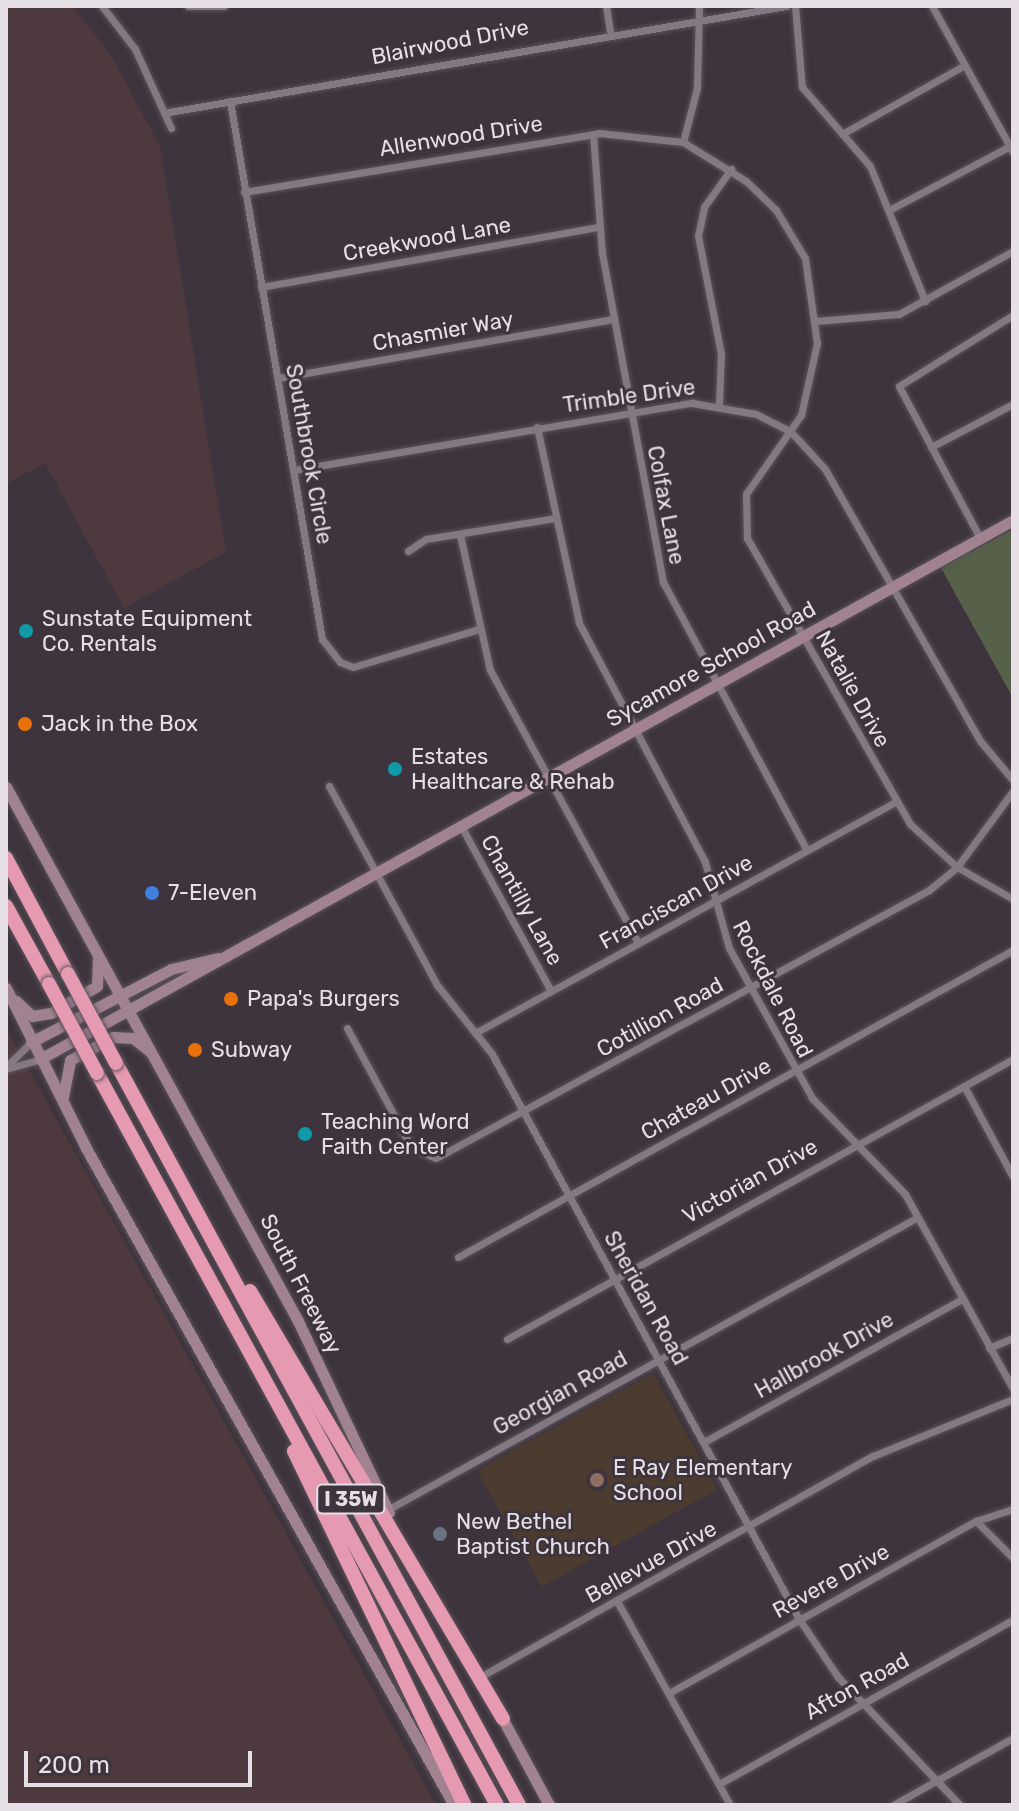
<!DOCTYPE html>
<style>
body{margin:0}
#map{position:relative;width:1019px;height:1811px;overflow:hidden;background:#3e343d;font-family:Rubik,sans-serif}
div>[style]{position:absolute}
.industrial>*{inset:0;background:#4d393e}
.education>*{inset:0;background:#4c3c30;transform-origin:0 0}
.green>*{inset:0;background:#576048}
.roads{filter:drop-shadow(0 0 2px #5b525a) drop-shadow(0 0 2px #5b525a)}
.street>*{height:7px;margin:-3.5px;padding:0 3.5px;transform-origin:3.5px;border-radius:3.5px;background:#847883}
.secondary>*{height:11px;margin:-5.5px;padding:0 5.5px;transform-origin:5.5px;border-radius:5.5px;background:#a18291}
.highway>*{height:14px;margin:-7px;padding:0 7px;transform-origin:7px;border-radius:7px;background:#e69ab1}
.bridges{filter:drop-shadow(0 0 2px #5b525a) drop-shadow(0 0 2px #5b525a)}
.highway-bridge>*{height:14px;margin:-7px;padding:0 7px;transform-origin:7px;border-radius:7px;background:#e69ab1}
.dots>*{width:22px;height:22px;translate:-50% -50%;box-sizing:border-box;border:4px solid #3e343d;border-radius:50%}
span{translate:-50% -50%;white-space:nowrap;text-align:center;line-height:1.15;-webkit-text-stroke:6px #3e343d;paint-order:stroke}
.shield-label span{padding:2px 6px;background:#3e343d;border:2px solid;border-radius:6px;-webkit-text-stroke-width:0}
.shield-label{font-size:20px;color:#e6dfe5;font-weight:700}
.street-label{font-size:22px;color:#e6dfe5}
.poi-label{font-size:22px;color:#e6dfe5}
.left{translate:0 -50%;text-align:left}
.frame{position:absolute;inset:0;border:8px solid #e6dfe5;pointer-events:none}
.scale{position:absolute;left:24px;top:1751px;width:228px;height:36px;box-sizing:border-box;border:4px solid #e6dfe5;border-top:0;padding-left:10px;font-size:24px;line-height:28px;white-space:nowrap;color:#e6dfe5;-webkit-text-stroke:6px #3e343d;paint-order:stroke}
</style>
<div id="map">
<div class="industrial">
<div style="clip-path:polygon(72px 6px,109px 52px,160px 146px,226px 552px,124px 608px,45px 463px,6px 484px,6px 8px)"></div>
<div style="clip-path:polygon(6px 1028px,271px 1506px,436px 1805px,6px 1805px)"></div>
</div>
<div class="education">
<div style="left:653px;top:1373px;width:133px;height:201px;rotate:61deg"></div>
</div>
<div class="green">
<div style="clip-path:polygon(1013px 529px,1013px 698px,941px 568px)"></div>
</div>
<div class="roads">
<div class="street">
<div style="left:102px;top:6px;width:54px;rotate:52.5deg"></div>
<div style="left:135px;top:49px;width:87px;rotate:65.5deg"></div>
<div style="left:188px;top:6px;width:36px"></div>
<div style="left:606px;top:6px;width:25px;rotate:81deg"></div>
<div style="left:795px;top:6px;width:81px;rotate:85.1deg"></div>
<div style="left:802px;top:87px;width:104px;rotate:49.3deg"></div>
<div style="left:870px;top:166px;width:146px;rotate:67.8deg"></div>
<div style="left:932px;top:6px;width:167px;rotate:61deg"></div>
<div style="left:230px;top:101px;width:546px;rotate:80.3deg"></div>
<div style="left:322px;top:639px;width:29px;rotate:52deg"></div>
<div style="left:340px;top:662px;width:14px;rotate:21deg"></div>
<div style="left:353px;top:667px;width:132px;rotate:-16.8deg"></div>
<div style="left:169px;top:112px;width:626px;rotate:-9.75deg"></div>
<div style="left:593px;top:134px;width:119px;rotate:85.7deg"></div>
<div style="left:602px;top:253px;width:335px;rotate:79.5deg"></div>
<div style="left:663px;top:582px;width:304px;rotate:61.8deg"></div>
<div style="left:842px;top:134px;width:141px;rotate:-29.3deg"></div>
<div style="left:683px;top:142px;width:56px;rotate:-75.5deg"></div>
<div style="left:697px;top:88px;width:82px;rotate:-88.6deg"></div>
<div style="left:244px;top:192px;width:360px;rotate:-9.4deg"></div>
<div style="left:599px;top:133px;width:84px;rotate:6.1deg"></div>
<div style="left:683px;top:142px;width:74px;rotate:31.8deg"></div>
<div style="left:746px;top:181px;width:42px;rotate:44deg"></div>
<div style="left:776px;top:210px;width:56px;rotate:58.9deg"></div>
<div style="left:805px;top:258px;width:86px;rotate:82deg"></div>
<div style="left:817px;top:343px;width:74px;rotate:102.5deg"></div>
<div style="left:801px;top:415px;width:96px;rotate:124.8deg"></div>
<div style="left:746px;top:494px;width:44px;rotate:88.7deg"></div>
<div style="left:747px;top:538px;width:329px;rotate:60.3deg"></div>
<div style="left:910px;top:824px;width:64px;rotate:42.5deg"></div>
<div style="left:957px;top:867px;width:64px;rotate:29.7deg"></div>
<div style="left:891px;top:209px;width:135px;rotate:-27.9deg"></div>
<div style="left:261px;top:287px;width:342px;rotate:-10.1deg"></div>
<div style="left:816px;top:321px;width:83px;rotate:-4.8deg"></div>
<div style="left:899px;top:314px;width:130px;rotate:-28.9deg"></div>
<div style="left:278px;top:378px;width:341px;rotate:-10deg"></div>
<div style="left:719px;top:403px;width:49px;rotate:-87.7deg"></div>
<div style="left:721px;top:354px;width:120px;rotate:-101deg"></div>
<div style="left:698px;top:236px;width:30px;rotate:-78deg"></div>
<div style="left:704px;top:207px;width:47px;rotate:-54.6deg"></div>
<div style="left:537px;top:427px;width:200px;rotate:77.9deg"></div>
<div style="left:579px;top:623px;width:270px;rotate:62.2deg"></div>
<div style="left:705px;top:862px;width:89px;rotate:74.4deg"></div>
<div style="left:729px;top:948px;width:171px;rotate:61deg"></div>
<div style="left:812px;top:1098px;width:134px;rotate:45.9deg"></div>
<div style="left:905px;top:1194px;width:223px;rotate:61deg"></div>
<div style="left:931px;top:447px;width:93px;rotate:-27.7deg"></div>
<div style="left:294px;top:470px;width:404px;rotate:-9.6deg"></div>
<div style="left:692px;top:403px;width:65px;rotate:9.8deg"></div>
<div style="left:756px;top:414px;width:39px;rotate:27deg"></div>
<div style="left:791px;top:432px;width:50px;rotate:47.4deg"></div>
<div style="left:825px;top:469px;width:314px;rotate:60.3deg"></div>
<div style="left:981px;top:742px;width:50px;rotate:49.9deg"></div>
<div style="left:460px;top:535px;width:138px;rotate:77.5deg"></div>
<div style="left:490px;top:670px;width:311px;rotate:61.5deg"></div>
<div style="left:980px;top:538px;width:172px;rotate:-118.1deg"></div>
<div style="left:899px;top:386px;width:134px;rotate:-31.9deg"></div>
<div style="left:408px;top:551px;width:22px;rotate:-34deg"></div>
<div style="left:426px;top:539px;width:132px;rotate:-9.2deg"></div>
<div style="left:329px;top:786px;width:226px;rotate:61.5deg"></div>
<div style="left:437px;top:985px;width:88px;rotate:51.4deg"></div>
<div style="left:492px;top:1054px;width:643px;rotate:61.48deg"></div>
<div style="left:799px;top:1619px;width:70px;rotate:56.1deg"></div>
<div style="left:838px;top:1677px;width:177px;rotate:46.4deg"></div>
<div style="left:461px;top:826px;width:188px;rotate:61.4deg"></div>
<div style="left:347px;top:1028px;width:135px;rotate:61.7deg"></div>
<div style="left:411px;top:1147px;width:27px;rotate:24deg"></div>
<div style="left:436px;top:1158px;width:561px;rotate:-28.53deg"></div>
<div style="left:929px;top:890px;width:36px;rotate:-39deg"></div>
<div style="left:957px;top:867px;width:94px;rotate:-53.6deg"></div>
<div style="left:475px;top:1033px;width:479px;rotate:-28.8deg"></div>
<div style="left:6px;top:1067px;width:35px;rotate:-45deg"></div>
<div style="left:6px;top:1069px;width:35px;rotate:-16deg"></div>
<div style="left:964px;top:1086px;width:103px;rotate:61.7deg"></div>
<div style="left:458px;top:1257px;width:634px;rotate:-28.95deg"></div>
<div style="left:507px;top:1339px;width:578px;rotate:-28.96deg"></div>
<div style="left:989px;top:1348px;width:26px;rotate:-23deg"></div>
<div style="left:704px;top:1442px;width:295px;rotate:-29deg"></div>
<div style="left:387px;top:1510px;width:606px;rotate:-28.89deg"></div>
<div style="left:976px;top:1521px;width:52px;rotate:45deg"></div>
<div style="left:617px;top:1601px;width:233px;rotate:61deg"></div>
<div style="left:480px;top:1677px;width:451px;rotate:-29.4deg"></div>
<div style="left:873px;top:1456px;width:151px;rotate:-22.2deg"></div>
<div style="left:669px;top:1693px;width:352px;rotate:-29.3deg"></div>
<div style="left:976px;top:1521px;width:39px;rotate:-18deg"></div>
<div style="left:719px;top:1784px;width:337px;rotate:-29.2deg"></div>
<div style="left:893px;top:1805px;width:137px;rotate:-29.2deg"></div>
</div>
<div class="secondary">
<div style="left:6px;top:787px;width:609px;rotate:61.33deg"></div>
<div style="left:298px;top:1321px;width:212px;rotate:64.6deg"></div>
<div style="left:6px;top:988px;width:179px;rotate:63.4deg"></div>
<div style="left:86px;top:1148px;width:753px;rotate:60.75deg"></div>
<div style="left:16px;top:1001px;width:22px;rotate:43deg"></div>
<div style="left:32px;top:1016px;width:19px;rotate:-9deg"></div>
<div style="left:51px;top:1013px;width:53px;rotate:-30.4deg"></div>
<div style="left:97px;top:986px;width:26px;rotate:-88deg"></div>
<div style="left:31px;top:1042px;width:158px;rotate:-27.5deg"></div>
<div style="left:171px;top:969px;width:48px;rotate:-13.2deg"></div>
<div style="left:40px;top:1059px;width:1112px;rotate:-28.98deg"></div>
<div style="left:63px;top:1097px;width:38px;rotate:-79deg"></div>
<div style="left:70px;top:1060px;width:49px;rotate:-28.1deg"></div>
<div style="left:113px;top:1037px;width:20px;rotate:3deg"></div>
<div style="left:133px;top:1038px;width:22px;rotate:39deg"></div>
<div style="left:500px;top:1714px;width:103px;rotate:61.7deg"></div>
</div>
<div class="highway">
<div style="left:6px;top:858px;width:132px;rotate:61.9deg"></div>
<div style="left:6px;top:906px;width:89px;rotate:61.1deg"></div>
<div style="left:116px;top:1063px;width:844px;rotate:61.49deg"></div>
<div style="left:97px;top:1073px;width:834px;rotate:61.35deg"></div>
<div style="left:250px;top:1291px;width:497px;rotate:59.4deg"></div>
<div style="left:294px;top:1451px;width:393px;rotate:64.3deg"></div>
</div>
</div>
<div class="bridges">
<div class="highway-bridge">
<div style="left:68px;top:974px;width:101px;rotate:61.7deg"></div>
<div style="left:49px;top:984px;width:101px;rotate:61.7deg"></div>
</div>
</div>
<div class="dots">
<div style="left:26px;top:631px;background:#0f9aa8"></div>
<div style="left:25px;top:724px;background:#e8710a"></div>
<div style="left:395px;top:769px;background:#0f9aa8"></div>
<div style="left:152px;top:893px;background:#3f7fe0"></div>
<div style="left:231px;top:999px;background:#e8710a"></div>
<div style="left:195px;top:1050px;background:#e8710a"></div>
<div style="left:305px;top:1134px;background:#0f9aa8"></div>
<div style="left:597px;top:1480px;background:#8d6e63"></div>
<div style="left:440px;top:1534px;background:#6b7280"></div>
</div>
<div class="shield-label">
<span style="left:351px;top:1499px">I 35W</span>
</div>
<div class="street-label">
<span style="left:450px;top:42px;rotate:-11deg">Blairwood Drive</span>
<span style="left:461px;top:136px;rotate:-9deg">Allenwood Drive</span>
<span style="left:427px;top:239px;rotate:-10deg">Creekwood Lane</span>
<span style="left:443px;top:331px;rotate:-10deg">Chasmier Way</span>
<span style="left:629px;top:396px;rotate:-8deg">Trimble Drive</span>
<span style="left:309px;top:454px;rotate:80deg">Southbrook Circle</span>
<span style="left:666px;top:505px;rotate:79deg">Colfax Lane</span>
<span style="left:711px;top:664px;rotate:-29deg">Sycamore School Road</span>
<span style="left:853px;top:689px;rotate:61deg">Natalie Drive</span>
<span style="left:522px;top:900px;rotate:61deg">Chantilly Lane</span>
<span style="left:676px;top:902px;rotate:-29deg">Franciscan Drive</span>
<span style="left:773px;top:989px;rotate:63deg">Rockdale Road</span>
<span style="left:660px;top:1017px;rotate:-29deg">Cotillion Road</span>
<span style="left:706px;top:1099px;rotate:-29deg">Chateau Drive</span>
<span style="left:750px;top:1181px;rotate:-29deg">Victorian Drive</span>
<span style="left:301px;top:1284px;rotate:63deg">South Freeway</span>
<span style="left:646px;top:1298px;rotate:61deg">Sheridan Road</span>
<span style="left:824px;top:1355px;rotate:-29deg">Hallbrook Drive</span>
<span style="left:560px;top:1393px;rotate:-29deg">Georgian Road</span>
<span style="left:651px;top:1562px;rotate:-29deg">Bellevue Drive</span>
<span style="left:831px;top:1581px;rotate:-29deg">Revere Drive</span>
<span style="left:857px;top:1686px;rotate:-29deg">Afton Road</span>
</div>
<div class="poi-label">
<span class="left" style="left:42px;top:631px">Sunstate Equipment<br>Co. Rentals</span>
<span class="left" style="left:41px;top:724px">Jack in the Box</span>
<span class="left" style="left:411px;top:769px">Estates<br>Healthcare &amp; Rehab</span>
<span class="left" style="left:168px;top:893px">7-Eleven</span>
<span class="left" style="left:247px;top:999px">Papa's Burgers</span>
<span class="left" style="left:211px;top:1050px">Subway</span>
<span class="left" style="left:321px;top:1134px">Teaching Word<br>Faith Center</span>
<span class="left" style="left:613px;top:1480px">E Ray Elementary<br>School</span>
<span class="left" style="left:456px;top:1534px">New Bethel<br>Baptist Church</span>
</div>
<div class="frame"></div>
<div class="scale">200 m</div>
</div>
